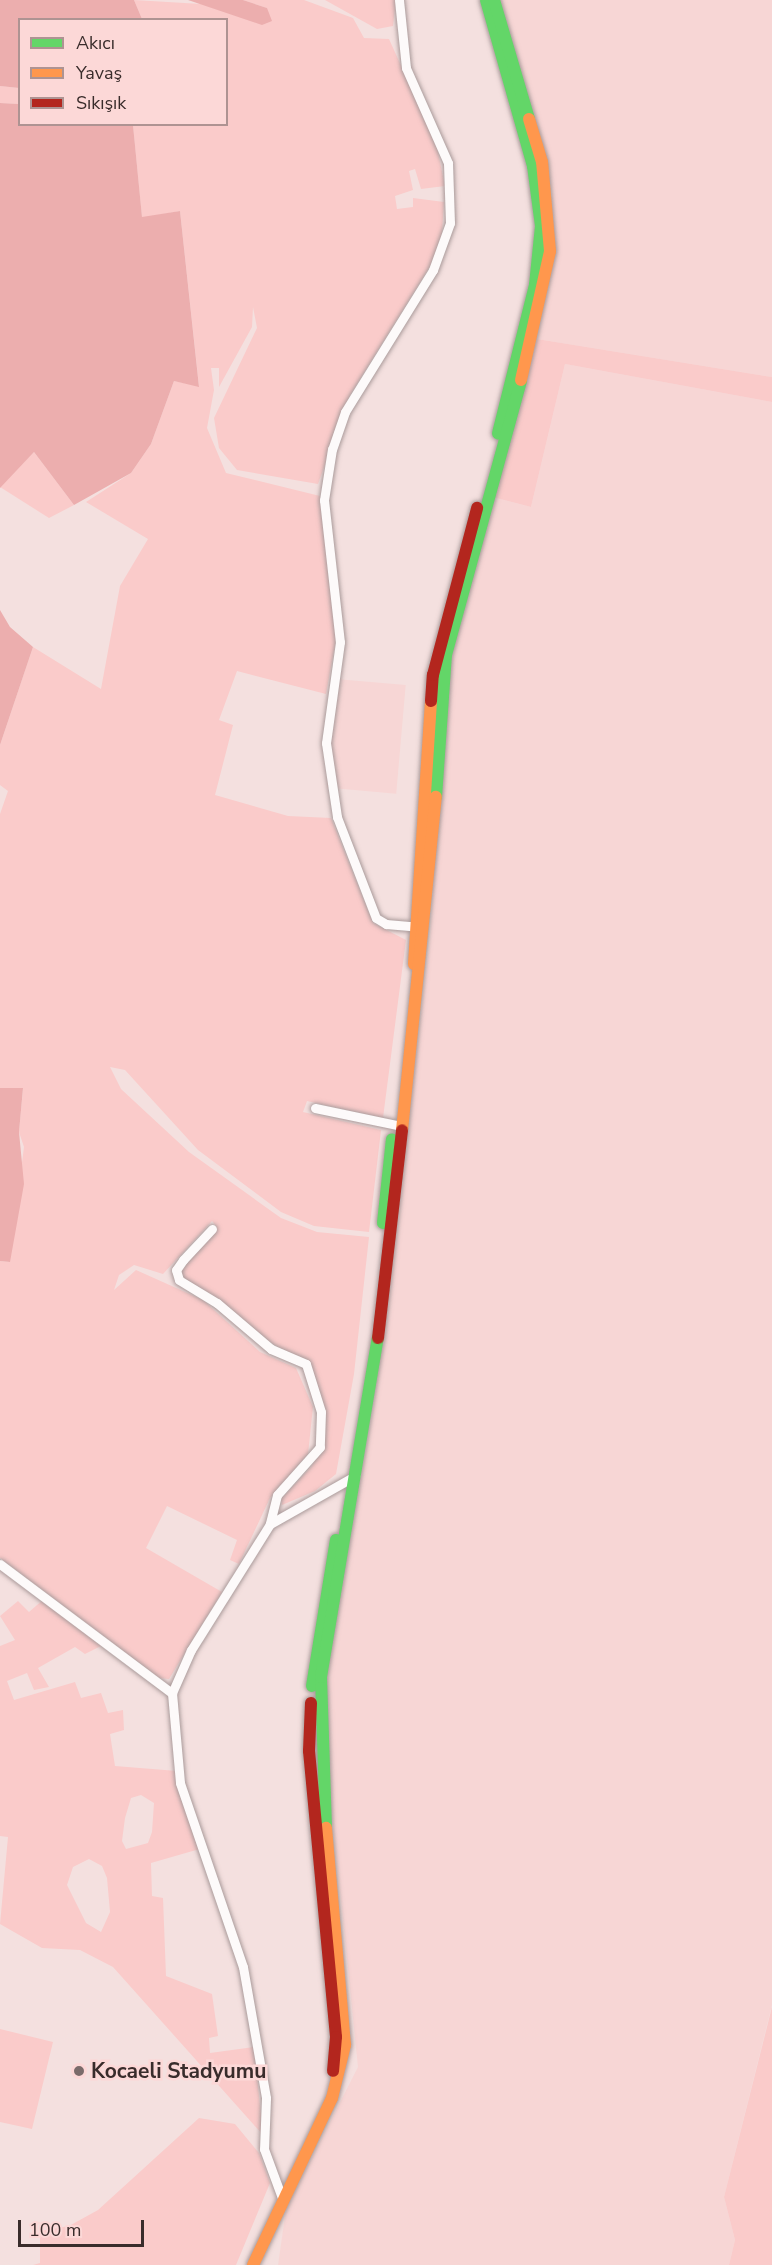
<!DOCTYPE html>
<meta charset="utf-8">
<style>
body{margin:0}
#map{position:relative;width:772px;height:2265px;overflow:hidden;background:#f4e0df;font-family:"Nunito Sans",sans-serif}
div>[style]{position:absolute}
.built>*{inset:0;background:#f7d6d5;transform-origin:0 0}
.green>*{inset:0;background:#facbca}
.forest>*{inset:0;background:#ecaeae}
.roads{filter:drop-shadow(0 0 2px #aa9b9b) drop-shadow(0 0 2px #aa9b9b)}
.street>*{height:9px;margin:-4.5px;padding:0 4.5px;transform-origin:4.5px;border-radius:4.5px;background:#fdfafa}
.fast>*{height:12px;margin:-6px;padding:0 6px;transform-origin:6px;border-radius:6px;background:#63d668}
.slow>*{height:12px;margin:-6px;padding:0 6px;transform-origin:6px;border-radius:6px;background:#ff974d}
.jam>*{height:12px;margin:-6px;padding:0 6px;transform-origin:6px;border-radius:6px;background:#b3261e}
.dots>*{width:16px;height:16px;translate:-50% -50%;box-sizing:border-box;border:3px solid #fcd8d7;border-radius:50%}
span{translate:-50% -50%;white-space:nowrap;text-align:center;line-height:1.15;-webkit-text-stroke:5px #fcd8d7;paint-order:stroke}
.poi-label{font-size:21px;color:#392c2b;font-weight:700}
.left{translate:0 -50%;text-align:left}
.legend{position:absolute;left:18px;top:18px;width:210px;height:108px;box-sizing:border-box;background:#fcd8d7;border:2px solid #ae9392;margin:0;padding:8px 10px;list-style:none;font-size:18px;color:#392c2b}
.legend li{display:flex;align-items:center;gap:12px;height:30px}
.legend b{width:30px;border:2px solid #ae9392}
.scale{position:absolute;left:18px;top:2220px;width:126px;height:27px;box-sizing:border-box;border:3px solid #392c2b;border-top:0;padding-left:8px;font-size:18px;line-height:21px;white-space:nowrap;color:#392c2b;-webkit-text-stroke:4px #fcd8d7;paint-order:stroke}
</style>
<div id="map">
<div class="built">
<div style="clip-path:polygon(499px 0,772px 0,772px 377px,537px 339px,553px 262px,552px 192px)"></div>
<div style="clip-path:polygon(565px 364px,772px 402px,772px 2005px,724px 2197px,735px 2240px,729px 2265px,278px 2265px,286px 2209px,358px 2067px,324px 1734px,325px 1680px,374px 1405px,430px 941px,446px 669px,492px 497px,531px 507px)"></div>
<div style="left:336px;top:679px;width:70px;height:109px;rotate:5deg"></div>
</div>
<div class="green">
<div style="clip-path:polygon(134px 0,267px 8px,243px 0,304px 0,353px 18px,364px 38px,389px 39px,436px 143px,445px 186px,421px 189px,415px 169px,409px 171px,413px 190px,395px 196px,397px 209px,413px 207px,413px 198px,444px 202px,442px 233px,435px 258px,350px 395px,318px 484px,237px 470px,219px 448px,214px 418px,257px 328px,253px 307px,252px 327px,219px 387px,219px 368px,211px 368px,214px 390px,207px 428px,226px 473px,320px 496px,336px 639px,326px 694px,237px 671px,219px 720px,233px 725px,215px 795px,288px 816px,331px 818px,373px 923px,406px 940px,383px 1118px,307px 1101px,303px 1112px,381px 1130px,369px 1232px,314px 1226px,281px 1212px,198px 1150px,125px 1070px,110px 1067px,121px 1089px,189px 1152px,281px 1218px,317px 1232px,369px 1237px,354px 1374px,336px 1474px,315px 1491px,282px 1505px,281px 1499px,312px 1466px,321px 1445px,315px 1377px,306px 1363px,256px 1334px,179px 1274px,217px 1227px,212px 1221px,163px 1274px,134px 1265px,119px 1275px,114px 1290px,136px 1270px,203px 1300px,260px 1352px,296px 1368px,313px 1407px,308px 1454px,270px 1498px,239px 1564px,230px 1560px,237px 1540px,167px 1506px,146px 1548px,222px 1592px,169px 1679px,159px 1678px,0 1558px,0 1261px,9px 1262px,24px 1147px,19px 1132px,23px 1089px,0 1088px,0 814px,8px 791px,0 785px,0 745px,33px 647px,101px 689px,120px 586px,148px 539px,86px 502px,131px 473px,151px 444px,174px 381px,199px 386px,180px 211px,142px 218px,133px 125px,226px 124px,226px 20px,142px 19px)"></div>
<div style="clip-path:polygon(325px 0,396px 0,393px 26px,377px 29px)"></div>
<div style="clip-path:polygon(0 86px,19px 88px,19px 104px,0 103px)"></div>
<div style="clip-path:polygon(537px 339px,772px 377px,772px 402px,565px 364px,531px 507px,492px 497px)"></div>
<div style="clip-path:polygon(34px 452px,74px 505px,49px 518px,0 487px)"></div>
<div style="clip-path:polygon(evenodd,44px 1599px,105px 1644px,85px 1654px,75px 1647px,38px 1668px,49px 1687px,34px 1690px,27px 1673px,7px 1681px,14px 1700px,75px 1682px,81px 1698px,101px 1693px,108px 1713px,123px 1710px,124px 1730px,110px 1734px,115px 1766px,177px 1771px,203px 1848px,151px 1863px,152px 1896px,163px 1898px,166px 1976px,212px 1994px,218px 2036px,209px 2038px,210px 2053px,254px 2047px,263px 2135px,113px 1967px,80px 1950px,42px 1948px,0 1924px,8px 1837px,0 1836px,0 1646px,15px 1640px,0 1616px,18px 1601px,29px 1612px,44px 1599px,141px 1795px,154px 1803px,152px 1832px,148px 1843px,126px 1849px,122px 1841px,125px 1818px,131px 1798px,141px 1795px,44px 1599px,89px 1859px,102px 1866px,107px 1878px,110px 1912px,101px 1932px,86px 1923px,67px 1885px,73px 1867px,89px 1859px)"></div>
<div style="clip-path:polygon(772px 2007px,772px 2265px,729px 2265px,735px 2240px,724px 2197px)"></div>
<div style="clip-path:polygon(0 2029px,53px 2042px,32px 2129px,0 2122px)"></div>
<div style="clip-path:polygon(199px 2118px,235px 2124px,259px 2153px,270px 2183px,236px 2265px,33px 2265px,40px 2263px,40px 2231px,69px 2226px,98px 2210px)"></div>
</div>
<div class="forest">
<div style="clip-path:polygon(0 0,134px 0,142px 19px,20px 20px,19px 88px,0 86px)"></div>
<div style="clip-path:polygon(188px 0,243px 0,267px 8px,272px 21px,262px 25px)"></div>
<div style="clip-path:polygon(0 103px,19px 104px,20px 124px,133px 125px,142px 217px,180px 211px,199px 387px,174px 381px,151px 444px,131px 473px,74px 505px,34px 452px,0 488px)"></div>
<div style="clip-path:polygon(0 610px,10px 627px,33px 647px,0 745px)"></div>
<div style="clip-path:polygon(0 1088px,23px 1088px,19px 1132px,24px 1184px,10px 1262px,0 1261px)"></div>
</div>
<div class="roads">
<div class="street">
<div style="left:399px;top:0;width:68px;rotate:84.1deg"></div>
<div style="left:406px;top:68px;width:104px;rotate:66.1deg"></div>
<div style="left:448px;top:163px;width:60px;rotate:88.1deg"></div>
<div style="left:450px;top:223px;width:50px;rotate:109.9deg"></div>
<div style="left:433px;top:270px;width:167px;rotate:121.8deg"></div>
<div style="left:345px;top:412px;width:39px;rotate:109deg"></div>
<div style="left:332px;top:449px;width:52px;rotate:98.9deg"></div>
<div style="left:324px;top:500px;width:143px;rotate:83.6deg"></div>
<div style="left:340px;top:642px;width:102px;rotate:97.9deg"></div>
<div style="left:326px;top:743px;width:75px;rotate:81.5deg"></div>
<div style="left:337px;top:817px;width:108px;rotate:68.9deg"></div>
<div style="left:376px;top:918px;width:12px;rotate:31deg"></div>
<div style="left:386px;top:924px;width:35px;rotate:5deg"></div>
<div style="left:315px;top:1108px;width:89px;rotate:11.7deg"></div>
<div style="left:212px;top:1229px;width:42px;rotate:133.1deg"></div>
<div style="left:183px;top:1260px;width:12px;rotate:125deg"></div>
<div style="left:176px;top:1270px;width:10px;rotate:73deg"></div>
<div style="left:179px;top:1280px;width:44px;rotate:31.2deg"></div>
<div style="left:217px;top:1303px;width:71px;rotate:40.4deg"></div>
<div style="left:271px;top:1349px;width:38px;rotate:23deg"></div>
<div style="left:306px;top:1364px;width:50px;rotate:72.6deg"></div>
<div style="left:321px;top:1412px;width:35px;rotate:92deg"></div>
<div style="left:320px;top:1447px;width:64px;rotate:131.9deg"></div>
<div style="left:277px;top:1495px;width:30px;rotate:104deg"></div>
<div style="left:0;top:1564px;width:215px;rotate:36.9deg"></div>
<div style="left:172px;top:1693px;width:90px;rotate:84.9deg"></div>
<div style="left:180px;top:1783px;width:194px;rotate:71.1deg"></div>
<div style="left:243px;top:1967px;width:133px;rotate:80deg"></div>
<div style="left:266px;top:2098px;width:51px;rotate:92.2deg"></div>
<div style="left:264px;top:2149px;width:52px;rotate:69.8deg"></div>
<div style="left:172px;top:1693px;width:47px;rotate:-66.2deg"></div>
<div style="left:191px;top:1650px;width:149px;rotate:-57.9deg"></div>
<div style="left:270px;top:1524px;width:98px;rotate:-29.5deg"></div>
</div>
<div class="fast">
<div style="left:486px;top:0;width:173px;rotate:74.2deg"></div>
<div style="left:533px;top:166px;width:61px;rotate:82.4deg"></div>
<div style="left:541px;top:226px;width:59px;rotate:95.8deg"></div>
<div style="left:535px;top:285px;width:153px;rotate:104deg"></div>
<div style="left:494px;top:0;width:124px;rotate:73.6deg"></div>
<div style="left:436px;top:797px;width:142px;rotate:-86deg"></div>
<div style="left:446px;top:655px;width:285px;rotate:-74.7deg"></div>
<div style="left:383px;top:1223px;width:84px;rotate:-83.9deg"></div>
<div style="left:312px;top:1686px;width:148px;rotate:-80.7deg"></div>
<div style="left:326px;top:1828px;width:151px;rotate:-91.9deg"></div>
<div style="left:321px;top:1677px;width:344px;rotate:-80.5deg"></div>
</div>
<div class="slow">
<div style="left:521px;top:380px;width:132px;rotate:-77.3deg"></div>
<div style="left:550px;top:251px;width:89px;rotate:-95.1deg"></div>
<div style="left:542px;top:162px;width:45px;rotate:-106.8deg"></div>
<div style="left:414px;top:964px;width:264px;rotate:-86.3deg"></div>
<div style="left:402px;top:1130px;width:335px;rotate:-84.2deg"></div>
<div style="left:253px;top:2265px;width:185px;rotate:-64.7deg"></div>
<div style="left:332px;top:2098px;width:55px;rotate:-76.2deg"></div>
<div style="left:345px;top:2045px;width:218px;rotate:-95deg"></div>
</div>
<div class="jam">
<div style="left:431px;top:701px;width:26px;rotate:-86deg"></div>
<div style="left:433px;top:675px;width:173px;rotate:-75.2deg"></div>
<div style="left:378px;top:1338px;width:209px;rotate:-83.4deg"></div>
<div style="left:311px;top:1703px;width:48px;rotate:92.4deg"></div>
<div style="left:309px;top:1751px;width:287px;rotate:84.6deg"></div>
<div style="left:336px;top:2037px;width:34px;rotate:95deg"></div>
</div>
</div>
<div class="dots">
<div style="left:79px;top:2071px;background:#7a6b6a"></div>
</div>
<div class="poi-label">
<span class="left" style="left:91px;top:2071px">Kocaeli Stadyumu</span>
</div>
<ul class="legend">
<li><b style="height:8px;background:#63d668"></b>Akıcı</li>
<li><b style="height:8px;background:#ff974d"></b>Yavaş</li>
<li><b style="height:8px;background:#b3261e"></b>Sıkışık</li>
</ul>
<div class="scale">100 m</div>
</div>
